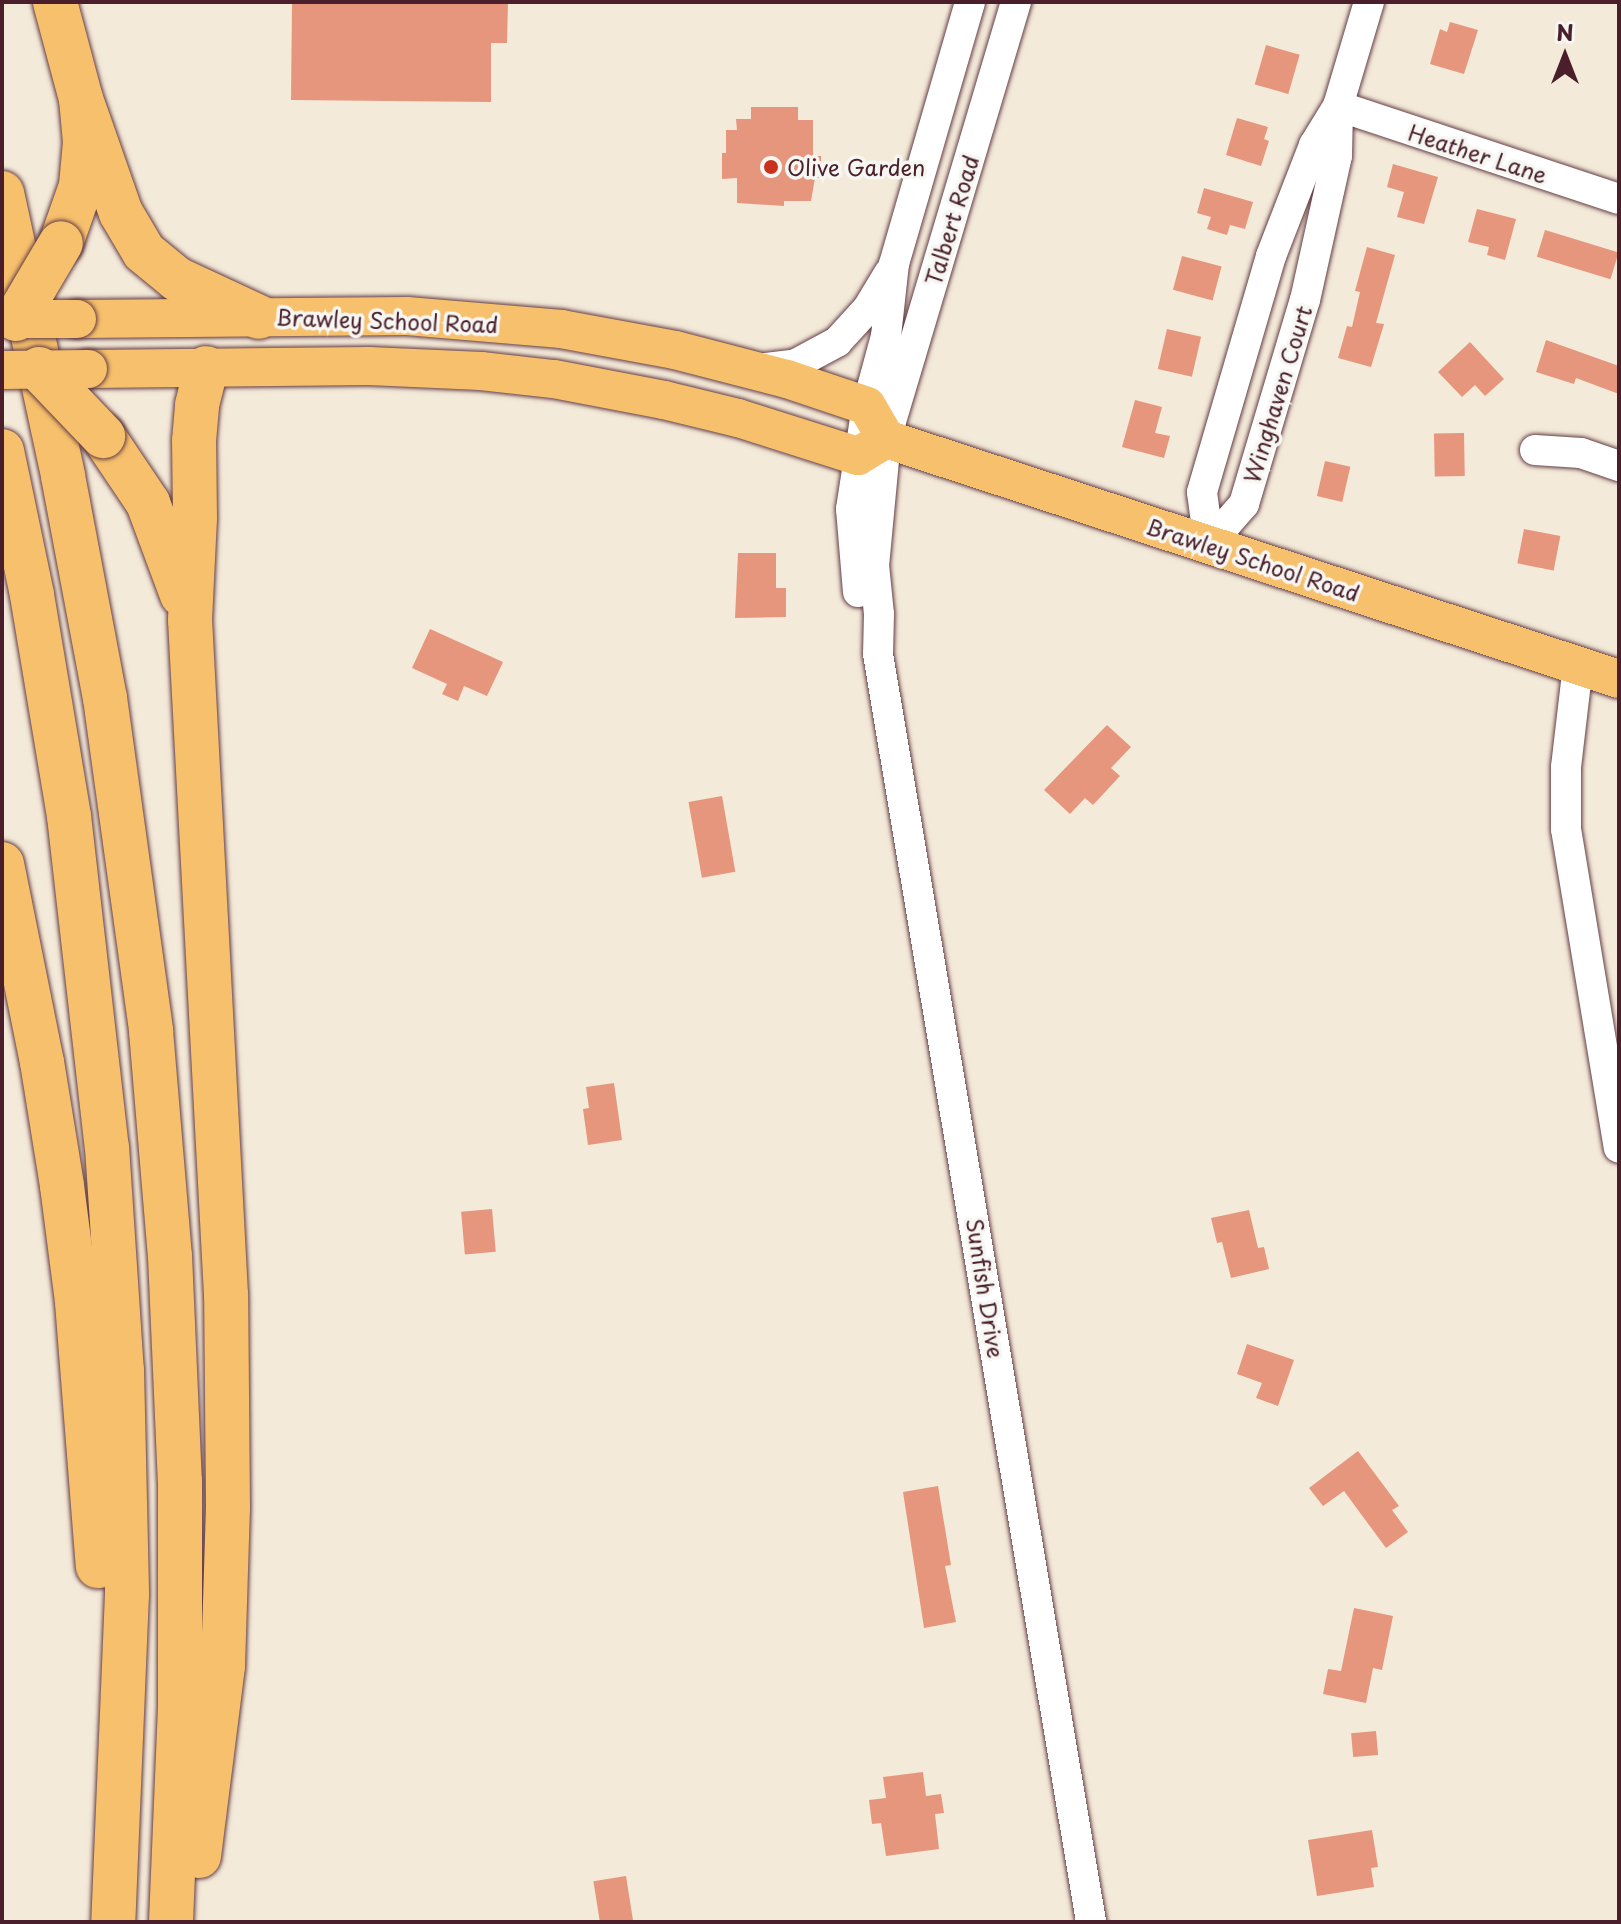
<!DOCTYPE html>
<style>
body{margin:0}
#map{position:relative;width:1621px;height:1924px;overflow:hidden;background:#f4ead9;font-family:"Playpen Sans",sans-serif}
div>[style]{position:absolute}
.building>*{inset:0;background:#e6967c;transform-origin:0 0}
.roads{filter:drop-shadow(0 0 2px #643d45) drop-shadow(0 0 2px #643d45)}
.minor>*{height:30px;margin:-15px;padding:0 15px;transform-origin:15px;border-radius:15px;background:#fff}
.major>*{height:38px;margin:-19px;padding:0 19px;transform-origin:19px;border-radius:19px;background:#f7c06c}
.highway>*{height:44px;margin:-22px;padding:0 22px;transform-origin:22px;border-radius:22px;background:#f7c06c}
.bridges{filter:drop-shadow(0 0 2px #643d45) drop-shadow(0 0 2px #643d45)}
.major-bridge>*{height:38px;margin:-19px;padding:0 19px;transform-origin:19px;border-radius:19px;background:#f7c06c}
.highway-bridge>*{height:44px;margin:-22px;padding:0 22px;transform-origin:22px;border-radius:22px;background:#f7c06c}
.dots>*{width:22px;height:22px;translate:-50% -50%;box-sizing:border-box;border:4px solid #f6f6f2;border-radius:50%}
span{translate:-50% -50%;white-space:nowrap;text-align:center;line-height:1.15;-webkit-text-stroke:7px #f6f6f2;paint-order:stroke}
.street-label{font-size:22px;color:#4a1f2b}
.poi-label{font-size:22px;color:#4a1f2b}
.left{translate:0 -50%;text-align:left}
.frame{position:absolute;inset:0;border:4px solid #4a1f2b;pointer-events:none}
.north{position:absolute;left:1525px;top:16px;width:80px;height:80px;-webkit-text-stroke:6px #f6f6f2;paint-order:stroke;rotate:0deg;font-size:22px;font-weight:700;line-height:32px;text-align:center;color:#4a1f2b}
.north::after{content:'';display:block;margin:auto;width:28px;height:36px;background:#4a1f2b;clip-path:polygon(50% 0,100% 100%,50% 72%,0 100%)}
</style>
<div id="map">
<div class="building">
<div style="clip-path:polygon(292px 2px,508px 2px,507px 43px,491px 43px,491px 102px,291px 100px)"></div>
<div style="clip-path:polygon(1450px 22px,1478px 30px,1464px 74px,1430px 64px,1440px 29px,1447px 32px)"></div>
<div style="left:1266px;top:45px;width:35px;height:41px;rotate:16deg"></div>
<div style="clip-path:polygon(751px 107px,798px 107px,798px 120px,813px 120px,813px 156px,821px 156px,821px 178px,815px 178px,811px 201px,784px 201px,784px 206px,737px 203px,737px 178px,722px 179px,722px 153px,726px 153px,726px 130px,737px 130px,736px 119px,751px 119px)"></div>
<div style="clip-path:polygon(1237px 118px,1268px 127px,1264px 139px,1269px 141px,1261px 166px,1226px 155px)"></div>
<div style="clip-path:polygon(1393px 164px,1438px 177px,1424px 224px,1397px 217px,1404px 192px,1387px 187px)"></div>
<div style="clip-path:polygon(1204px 188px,1253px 202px,1245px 229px,1230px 225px,1227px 235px,1207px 229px,1211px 217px,1197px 213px)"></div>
<div style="clip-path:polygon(1477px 209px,1516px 219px,1505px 260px,1487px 255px,1489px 247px,1468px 242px)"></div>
<div style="left:1545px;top:230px;width:77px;height:28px;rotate:17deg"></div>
<div style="clip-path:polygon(1367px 247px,1395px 255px,1376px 323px,1384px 324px,1371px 367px,1338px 358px,1347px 326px,1352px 327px,1360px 292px,1355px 291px)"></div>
<div style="left:1182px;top:256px;width:41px;height:35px;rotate:15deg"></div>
<div style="left:1167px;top:329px;width:35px;height:41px;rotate:13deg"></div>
<div style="clip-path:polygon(1546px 340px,1619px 366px,1619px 394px,1576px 378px,1574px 384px,1536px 372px)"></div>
<div style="clip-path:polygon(1470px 342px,1504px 379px,1485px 396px,1475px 385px,1462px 397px,1438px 372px)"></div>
<div style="clip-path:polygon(1135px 400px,1162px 407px,1155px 433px,1170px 436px,1164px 458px,1122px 447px)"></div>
<div style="left:1464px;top:433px;width:43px;height:30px;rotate:89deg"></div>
<div style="left:1325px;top:461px;width:26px;height:36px;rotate:13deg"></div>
<div style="left:1524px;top:529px;width:37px;height:35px;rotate:11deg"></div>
<div style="clip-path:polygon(738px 553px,776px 553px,776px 588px,786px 588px,786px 617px,735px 618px)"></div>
<div style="clip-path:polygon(430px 629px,503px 662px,487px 696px,464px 686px,458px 701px,442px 694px,447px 684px,412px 668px)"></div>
<div style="clip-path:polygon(1107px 725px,1131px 747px,1111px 768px,1120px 776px,1093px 805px,1085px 798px,1070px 814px,1044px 790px)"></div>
<div style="left:722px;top:796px;width:77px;height:34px;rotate:80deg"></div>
<div style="clip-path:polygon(614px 1083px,622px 1140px,588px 1145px,583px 1109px,589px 1108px,586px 1087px)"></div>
<div style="left:492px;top:1209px;width:43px;height:31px;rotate:85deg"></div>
<div style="clip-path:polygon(1249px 1210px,1258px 1248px,1264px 1247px,1269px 1269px,1231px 1278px,1222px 1242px,1217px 1243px,1211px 1218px)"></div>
<div style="clip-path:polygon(1247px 1344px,1294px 1360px,1278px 1406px,1256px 1398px,1262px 1383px,1237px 1374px)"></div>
<div style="clip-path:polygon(1358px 1451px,1399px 1506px,1392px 1510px,1408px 1532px,1386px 1548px,1344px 1491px,1323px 1506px,1309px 1488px)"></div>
<div style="clip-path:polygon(938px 1486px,951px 1565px,945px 1566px,956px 1622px,924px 1628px,903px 1492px)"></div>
<div style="clip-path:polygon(1354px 1608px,1393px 1616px,1382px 1670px,1373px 1668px,1366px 1703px,1323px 1694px,1328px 1669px,1341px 1671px)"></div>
<div style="left:1376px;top:1731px;width:24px;height:25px;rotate:85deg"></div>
<div style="clip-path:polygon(923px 1772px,926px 1796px,941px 1794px,944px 1813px,935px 1814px,939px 1849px,886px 1856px,881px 1823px,872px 1824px,869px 1800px,886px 1798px,883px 1777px)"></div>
<div style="clip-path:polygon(1372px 1830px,1378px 1867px,1371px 1868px,1374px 1887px,1317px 1896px,1308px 1840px)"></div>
<div style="left:626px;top:1876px;width:47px;height:33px;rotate:81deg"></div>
</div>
<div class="roads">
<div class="minor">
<div style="left:1016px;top:2px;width:456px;rotate:106.6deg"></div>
<div style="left:886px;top:439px;width:127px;rotate:95.4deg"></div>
<div style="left:874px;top:565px;width:49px;rotate:84.2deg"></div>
<div style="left:879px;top:614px;width:40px;rotate:91.4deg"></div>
<div style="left:878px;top:654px;width:1286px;rotate:80.46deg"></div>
<div style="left:1338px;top:106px;width:296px;rotate:18.3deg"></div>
<div style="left:758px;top:369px;width:38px;rotate:-7deg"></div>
<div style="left:796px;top:364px;width:47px;rotate:-28.2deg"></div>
<div style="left:837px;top:342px;width:46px;rotate:-47.6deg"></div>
<div style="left:868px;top:308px;width:41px;rotate:-59deg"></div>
<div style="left:1535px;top:450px;width:46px;rotate:3.7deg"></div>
<div style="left:1581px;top:453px;width:40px;rotate:18.9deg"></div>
<div style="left:1209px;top:544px;width:52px;rotate:-97.7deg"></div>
<div style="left:1202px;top:492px;width:246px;rotate:-73.7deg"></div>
<div style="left:1271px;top:256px;width:119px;rotate:-68.8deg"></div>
<div style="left:1314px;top:145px;width:46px;rotate:-58.4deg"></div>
<div style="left:1338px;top:106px;width:109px;rotate:-73.4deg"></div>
<div style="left:1209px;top:544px;width:53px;rotate:-48.8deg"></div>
<div style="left:1244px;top:504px;width:213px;rotate:-73.4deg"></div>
<div style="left:1305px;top:300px;width:148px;rotate:-77.5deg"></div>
<div style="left:1337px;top:156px;width:48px;rotate:-88.8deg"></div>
<div style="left:858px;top:592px;width:83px;rotate:-94.8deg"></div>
<div style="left:851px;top:509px;width:104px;rotate:-81.2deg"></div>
<div style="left:867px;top:406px;width:73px;rotate:-74.8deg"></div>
<div style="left:886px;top:336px;width:72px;rotate:-83.7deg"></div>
<div style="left:894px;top:264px;width:273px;rotate:-73.8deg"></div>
<div style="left:1578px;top:665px;width:103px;rotate:96.7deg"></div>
<div style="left:1566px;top:767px;width:62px;rotate:90deg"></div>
<div style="left:1566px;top:829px;width:323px;rotate:80.6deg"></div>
</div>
<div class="major">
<div style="left:77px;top:319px;width:330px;rotate:-0.5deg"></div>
<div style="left:407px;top:316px;width:155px;rotate:4.8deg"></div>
<div style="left:561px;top:329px;width:116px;rotate:10.4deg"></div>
<div style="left:675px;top:350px;width:116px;rotate:14.5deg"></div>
<div style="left:787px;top:379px;width:84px;rotate:18.6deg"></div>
<div style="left:867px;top:406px;width:38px;rotate:60deg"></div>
<div style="left:886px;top:439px;width:771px;rotate:18.13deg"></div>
<div style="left:88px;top:369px;width:281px;rotate:-0.6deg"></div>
<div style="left:369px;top:366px;width:112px;rotate:2.6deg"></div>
<div style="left:481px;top:371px;width:73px;rotate:6.3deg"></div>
<div style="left:554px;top:379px;width:112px;rotate:10.8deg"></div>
<div style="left:664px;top:400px;width:76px;rotate:13.7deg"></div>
<div style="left:738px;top:418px;width:126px;rotate:17.6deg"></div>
<div style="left:858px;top:456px;width:33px;rotate:-31deg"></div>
</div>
<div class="highway">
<div style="left:55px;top:2px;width:100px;rotate:75deg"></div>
<div style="left:81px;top:99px;width:43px;rotate:84.7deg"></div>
<div style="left:85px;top:142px;width:44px;rotate:95.2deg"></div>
<div style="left:81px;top:186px;width:60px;rotate:109.3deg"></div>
<div style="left:81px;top:99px;width:121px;rotate:70.7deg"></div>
<div style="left:121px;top:213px;width:45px;rotate:59.5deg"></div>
<div style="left:144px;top:252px;width:43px;rotate:39.3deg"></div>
<div style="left:177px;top:279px;width:90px;rotate:24.9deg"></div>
<div style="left:2px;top:193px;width:289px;rotate:77.8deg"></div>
<div style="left:63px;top:476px;width:226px;rotate:79.3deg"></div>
<div style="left:105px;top:698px;width:336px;rotate:82.1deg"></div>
<div style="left:151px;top:1031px;width:226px;rotate:85.2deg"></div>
<div style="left:170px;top:1256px;width:225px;rotate:87.5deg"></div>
<div style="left:180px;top:1481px;width:226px;rotate:90deg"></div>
<div style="left:180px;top:1707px;width:215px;rotate:92.4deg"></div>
<div style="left:103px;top:436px;width:81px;rotate:56.1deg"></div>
<div style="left:148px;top:503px;width:98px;rotate:69.7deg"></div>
<div style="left:2px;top:451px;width:147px;rotate:78.2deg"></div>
<div style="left:32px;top:595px;width:224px;rotate:80.5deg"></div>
<div style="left:69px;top:816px;width:333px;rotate:83.5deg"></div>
<div style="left:107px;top:1147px;width:224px;rotate:86.2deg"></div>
<div style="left:122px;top:1370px;width:224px;rotate:88.7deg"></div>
<div style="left:127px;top:1594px;width:328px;rotate:92.4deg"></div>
<div style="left:2px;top:864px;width:202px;rotate:78.6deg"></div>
<div style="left:42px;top:1062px;width:126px;rotate:80.8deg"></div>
<div style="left:62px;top:1186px;width:117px;rotate:82.6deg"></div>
<div style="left:77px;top:1302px;width:265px;rotate:85.5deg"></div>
<div style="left:199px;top:1856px;width:192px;rotate:-82.8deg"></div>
<div style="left:223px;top:1666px;width:158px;rotate:-88.2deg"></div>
<div style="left:228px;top:1508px;width:213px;rotate:-90.5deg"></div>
<div style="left:226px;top:1295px;width:676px;rotate:-93.05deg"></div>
<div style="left:190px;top:620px;width:102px;rotate:-87.2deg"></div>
<div style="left:195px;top:518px;width:77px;rotate:-90.7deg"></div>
<div style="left:194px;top:441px;width:36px;rotate:-85deg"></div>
<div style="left:197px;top:405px;width:38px;rotate:-76deg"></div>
</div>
</div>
<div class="bridges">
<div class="major-bridge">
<div style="left:16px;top:319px;width:61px"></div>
<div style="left:2px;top:370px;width:86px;rotate:-0.7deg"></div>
</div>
<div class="highway-bridge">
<div style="left:16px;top:319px;width:88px;rotate:-59.4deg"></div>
<div style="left:39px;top:369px;width:93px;rotate:46.3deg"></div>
</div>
</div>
<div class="dots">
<div style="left:771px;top:167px;background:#c8321e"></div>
</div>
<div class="street-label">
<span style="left:1478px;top:153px;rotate:18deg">Heather Lane</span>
<span style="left:951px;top:220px;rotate:-73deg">Talbert Road</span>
<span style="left:387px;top:320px;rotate:2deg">Brawley School Road</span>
<span style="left:1277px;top:394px;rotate:-73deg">Winghaven Court</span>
<span style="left:1253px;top:559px;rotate:18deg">Brawley School Road</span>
<span style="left:986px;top:1288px;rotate:81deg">Sunfish Drive</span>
</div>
<div class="poi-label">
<span class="left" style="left:787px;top:167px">Olive Garden</span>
</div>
<div class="frame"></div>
<div class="north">N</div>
</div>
